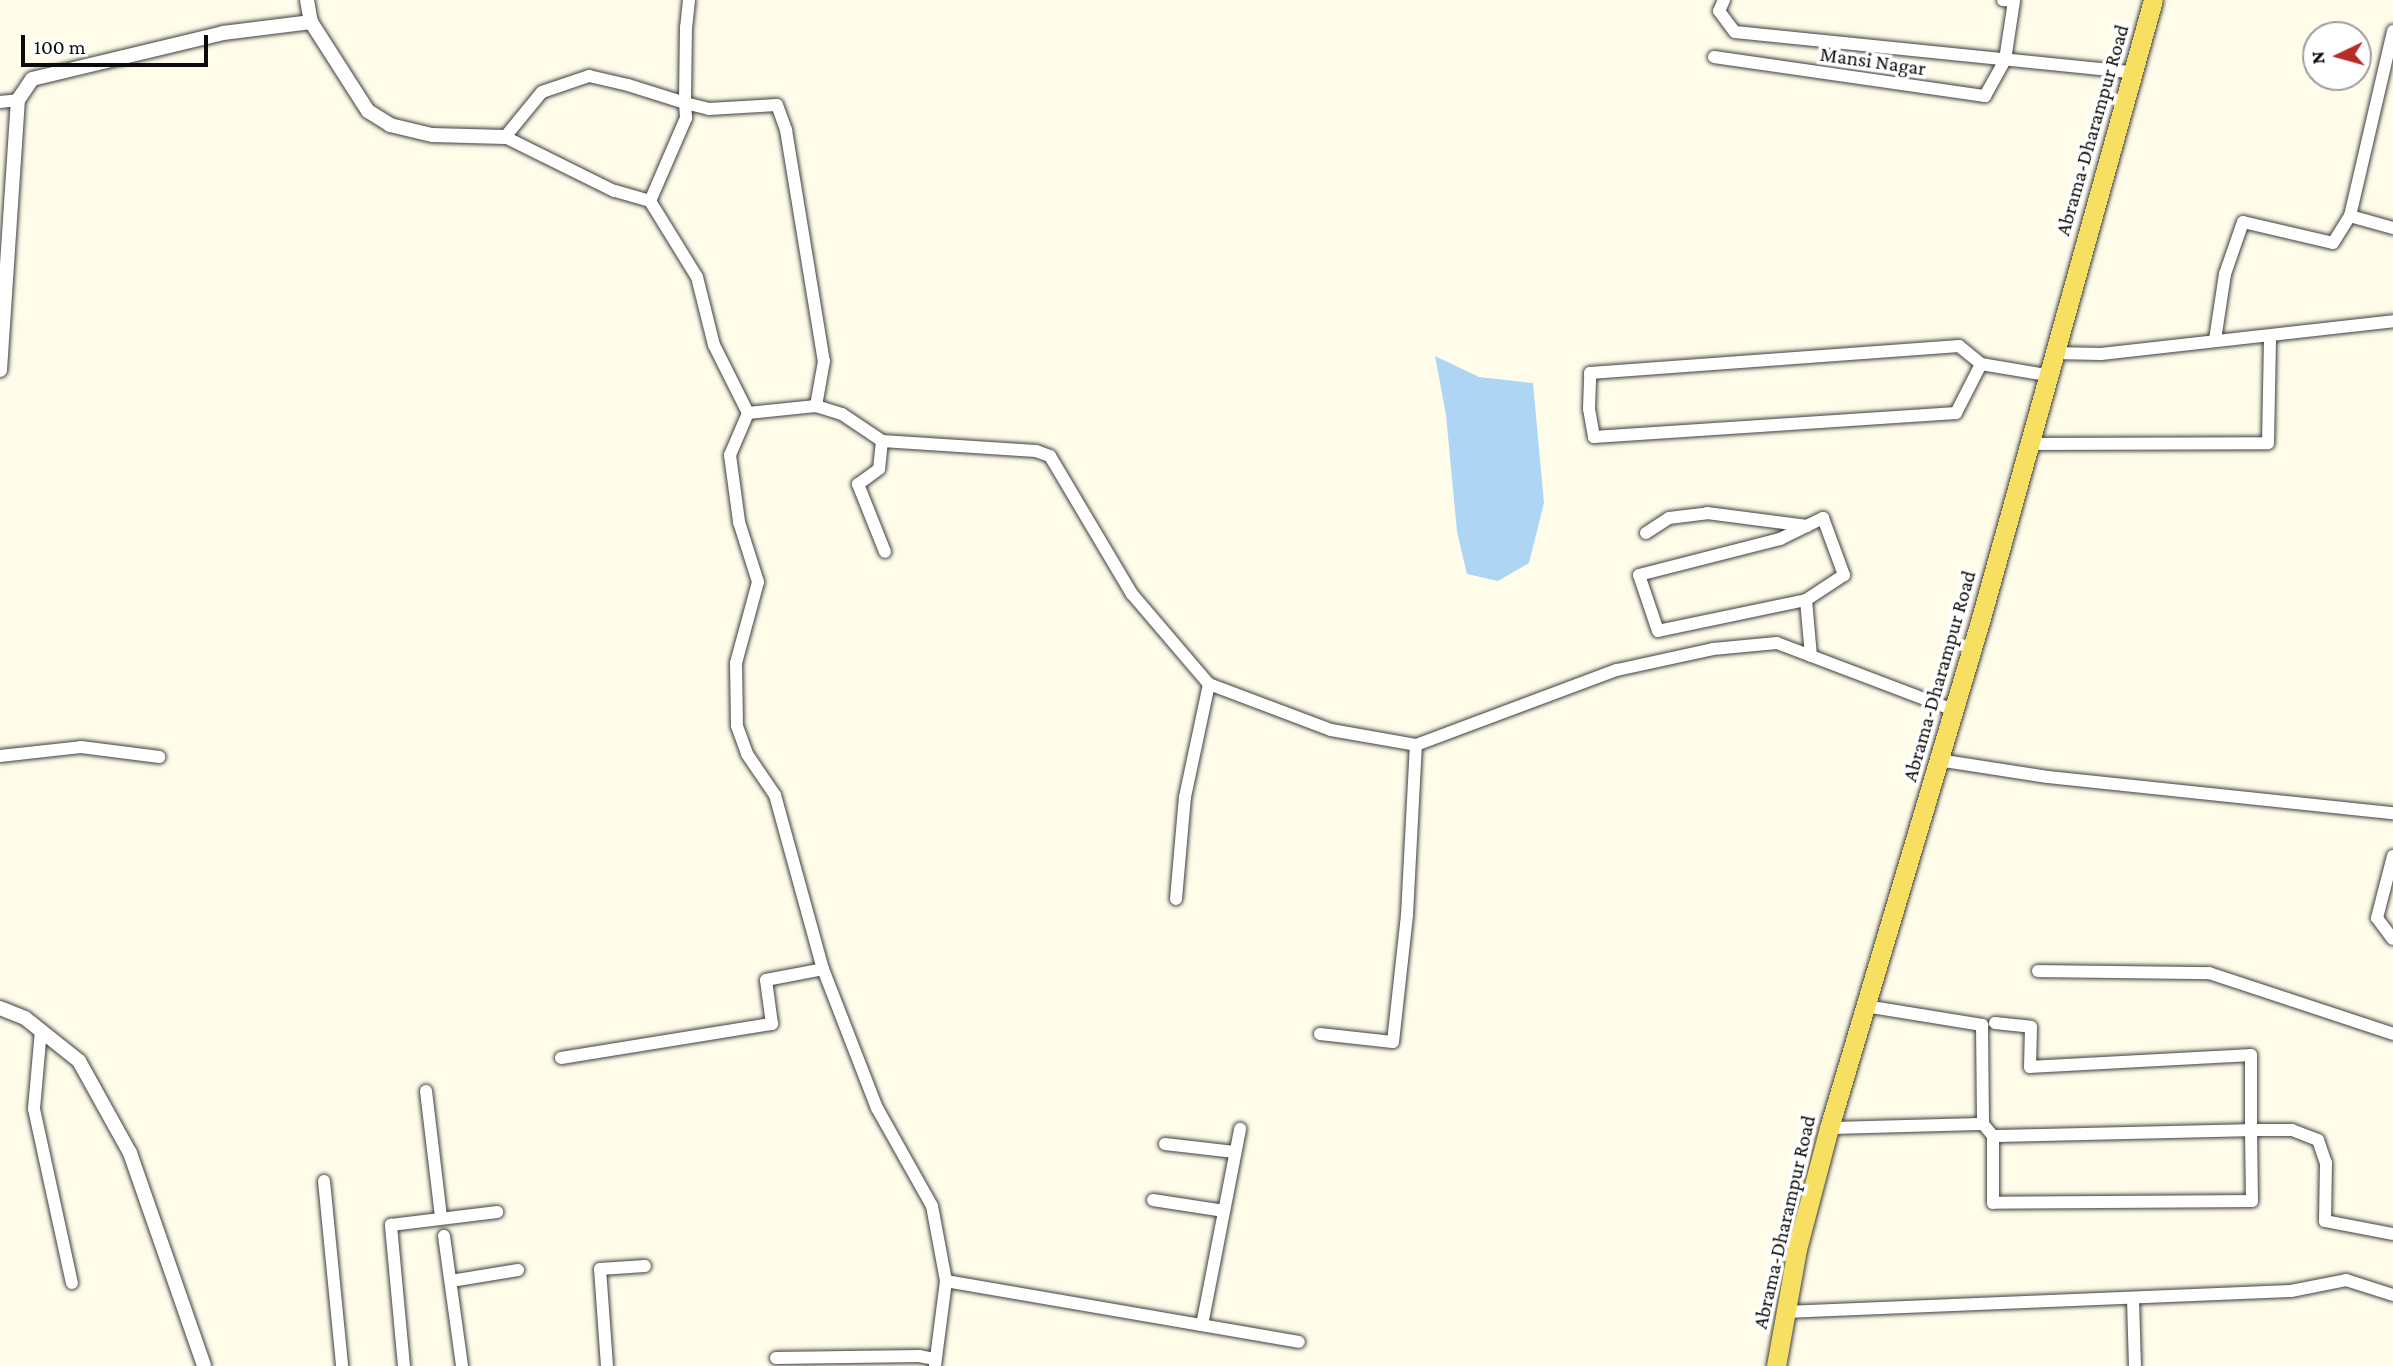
<!DOCTYPE html>
<style>
body{margin:0}
#map{position:relative;width:2393px;height:1366px;overflow:hidden;background:#fffdea;font-family:"Crimson Pro",serif}
div>[style]{position:absolute}
.water>*{inset:0;background:#afd5f5}
.roads{filter:drop-shadow(0 0 2px #3e3e3e) drop-shadow(0 0 2px #3e3e3e)}
.minor>*{height:12px;margin:-6px;padding:0 6px;transform-origin:6px;border-radius:6px;background:#fff}
.tertiary>*{height:14px;margin:-7px;padding:0 7px;transform-origin:7px;border-radius:7px;background:#fff}
.primary>*{height:19px;margin:-9.5px;padding:0 9.5px;transform-origin:9.5px;border-radius:9.5px;background:#f7e061}
span{translate:-50% -50%;white-space:nowrap;text-align:center;line-height:1.15;-webkit-text-stroke:7px #fff;paint-order:stroke}
.street-label{font-size:21px;color:#0b0b0b}
.north{position:absolute;left:2302px;top:21px;width:70px;height:70px;box-sizing:border-box;background:#fff;border:2px solid #9d9d9d;border-radius:50%;rotate:265deg;font-size:19px;font-weight:700;line-height:28px;text-align:center;color:#0b0b0b}
.north::after{content:'';display:block;margin:auto;width:24px;height:32px;background:#b92c26;clip-path:polygon(50% 0,100% 100%,50% 72%,0 100%)}
.scale{position:absolute;left:21px;top:35px;width:187px;height:32px;box-sizing:border-box;border:4px solid #0b0b0b;border-top:0;padding-left:9px;font-size:21px;line-height:24px;white-space:nowrap;color:#0b0b0b;-webkit-text-stroke:5px #fff;paint-order:stroke}
</style>
<div id="map">
<div class="water">
<div style="clip-path:polygon(1435px 356px,1479px 377px,1533px 383px,1544px 503px,1529px 563px,1498px 581px,1467px 574px,1457px 532px,1446px 415px)"></div>
</div>
<div class="roads">
<div class="minor">
<div style="left:689px;top:0;width:27px;rotate:96deg"></div>
<div style="left:686px;top:27px;width:76px;rotate:90.8deg"></div>
<div style="left:685px;top:103px;width:15px;rotate:86deg"></div>
<div style="left:686px;top:118px;width:90px;rotate:113.4deg"></div>
<div style="left:650px;top:201px;width:37px;rotate:-164deg"></div>
<div style="left:614px;top:191px;width:122px;rotate:-153.6deg"></div>
<div style="left:505px;top:137px;width:58px;rotate:-50.6deg"></div>
<div style="left:542px;top:92px;width:50px;rotate:-18.8deg"></div>
<div style="left:589px;top:76px;width:40px;rotate:13deg"></div>
<div style="left:628px;top:85px;width:60px;rotate:17.5deg"></div>
<div style="left:685px;top:103px;width:25px;rotate:14deg"></div>
<div style="left:709px;top:109px;width:68px;rotate:-3.4deg"></div>
<div style="left:777px;top:105px;width:27px;rotate:70deg"></div>
<div style="left:786px;top:130px;width:234px;rotate:80.7deg"></div>
<div style="left:824px;top:361px;width:46px;rotate:100.1deg"></div>
<div style="left:1724px;top:0;width:12px;rotate:114deg"></div>
<div style="left:1719px;top:11px;width:26px;rotate:53deg"></div>
<div style="left:1735px;top:32px;width:399px;rotate:5.8deg"></div>
<div style="left:1714px;top:57px;width:274px;rotate:8.2deg"></div>
<div style="left:1985px;top:96px;width:41px;rotate:-60.9deg"></div>
<div style="left:2005px;top:60px;width:60px;rotate:-81.3deg"></div>
<div style="left:2014px;top:1px;width:11px;rotate:-175deg"></div>
<div style="left:0;top:102px;width:18px;rotate:-6deg"></div>
<div style="left:650px;top:201px;width:89px;rotate:58.3deg"></div>
<div style="left:697px;top:277px;width:70px;rotate:76deg"></div>
<div style="left:714px;top:345px;width:76px;rotate:63.4deg"></div>
<div style="left:748px;top:413px;width:46px;rotate:113.2deg"></div>
<div style="left:730px;top:455px;width:68px;rotate:82.3deg"></div>
<div style="left:739px;top:522px;width:63px;rotate:72.4deg"></div>
<div style="left:758px;top:582px;width:84px;rotate:105.2deg"></div>
<div style="left:736px;top:663px;width:63px;rotate:89.1deg"></div>
<div style="left:737px;top:726px;width:30px;rotate:70deg"></div>
<div style="left:747px;top:754px;width:50px;rotate:55.7deg"></div>
<div style="left:775px;top:795px;width:180px;rotate:74.6deg"></div>
<div style="left:823px;top:969px;width:149px;rotate:68.8deg"></div>
<div style="left:877px;top:1108px;width:112px;rotate:60.7deg"></div>
<div style="left:932px;top:1206px;width:76px;rotate:79.4deg"></div>
<div style="left:946px;top:1281px;width:86px;rotate:97.4deg"></div>
<div style="left:2350px;top:216px;width:45px;rotate:15.6deg"></div>
<div style="left:2215px;top:340px;width:67px;rotate:-81.4deg"></div>
<div style="left:2225px;top:274px;width:55px;rotate:-70.9deg"></div>
<div style="left:2243px;top:222px;width:92px;rotate:13.1deg"></div>
<div style="left:2333px;top:243px;width:32px;rotate:-58deg"></div>
<div style="left:2350px;top:216px;width:190px;rotate:-76.9deg"></div>
<div style="left:2053px;top:353px;width:48px;rotate:1.2deg"></div>
<div style="left:2101px;top:354px;width:294px;rotate:-6.4deg"></div>
<div style="left:1981px;top:364px;width:55px;rotate:117deg"></div>
<div style="left:1956px;top:413px;width:363px;rotate:176.2deg"></div>
<div style="left:1594px;top:437px;width:28px;rotate:-100deg"></div>
<div style="left:1589px;top:409px;width:36px;rotate:-88deg"></div>
<div style="left:1590px;top:373px;width:370px;rotate:-4.2deg"></div>
<div style="left:1959px;top:346px;width:28px;rotate:39deg"></div>
<div style="left:1981px;top:364px;width:67px;rotate:9.5deg"></div>
<div style="left:748px;top:413px;width:68px;rotate:-5.9deg"></div>
<div style="left:816px;top:406px;width:27px;rotate:17deg"></div>
<div style="left:842px;top:414px;width:48px;rotate:34deg"></div>
<div style="left:882px;top:441px;width:154px;rotate:3.7deg"></div>
<div style="left:1036px;top:451px;width:15px;rotate:20deg"></div>
<div style="left:1050px;top:456px;width:161px;rotate:59.3deg"></div>
<div style="left:1132px;top:594px;width:118px;rotate:49.5deg"></div>
<div style="left:1209px;top:684px;width:130px;rotate:20.7deg"></div>
<div style="left:1331px;top:730px;width:86px;rotate:10deg"></div>
<div style="left:1416px;top:745px;width:215px;rotate:-20.5deg"></div>
<div style="left:1617px;top:670px;width:98px;rotate:-12.3deg"></div>
<div style="left:1713px;top:649px;width:64px;rotate:-5.4deg"></div>
<div style="left:1777px;top:643px;width:188px;rotate:20.8deg"></div>
<div style="left:882px;top:441px;width:28px;rotate:96deg"></div>
<div style="left:879px;top:469px;width:26px;rotate:144deg"></div>
<div style="left:858px;top:484px;width:73px;rotate:68.3deg"></div>
<div style="left:2028px;top:444px;width:240px;rotate:-0.2deg"></div>
<div style="left:2268px;top:443px;width:105px;rotate:-88.9deg"></div>
<div style="left:1646px;top:533px;width:27px;rotate:-33deg"></div>
<div style="left:1669px;top:518px;width:38px;rotate:-7deg"></div>
<div style="left:1707px;top:513px;width:101px;rotate:7.4deg"></div>
<div style="left:1806px;top:600px;width:151px;rotate:168.2deg"></div>
<div style="left:1658px;top:631px;width:59px;rotate:-108.7deg"></div>
<div style="left:1639px;top:575px;width:146px;rotate:-14.3deg"></div>
<div style="left:1780px;top:539px;width:48px;rotate:-26deg"></div>
<div style="left:1823px;top:518px;width:61px;rotate:69.8deg"></div>
<div style="left:1844px;top:575px;width:45px;rotate:146.7deg"></div>
<div style="left:1806px;top:600px;width:56px;rotate:84.9deg"></div>
<div style="left:0;top:756px;width:81px;rotate:-6.3deg"></div>
<div style="left:81px;top:747px;width:79px;rotate:7.3deg"></div>
<div style="left:1938px;top:760px;width:111px;rotate:8.8deg"></div>
<div style="left:2048px;top:777px;width:347px;rotate:6deg"></div>
<div style="left:2393px;top:856px;width:64px;rotate:104.5deg"></div>
<div style="left:2377px;top:918px;width:26px;rotate:53deg"></div>
<div style="left:1176px;top:899px;width:102px;rotate:-85deg"></div>
<div style="left:1185px;top:797px;width:116px;rotate:-78deg"></div>
<div style="left:2038px;top:971px;width:171px;rotate:0.7deg"></div>
<div style="left:2209px;top:973px;width:194px;rotate:18.3deg"></div>
<div style="left:1865px;top:1006px;width:119px;rotate:9.2deg"></div>
<div style="left:1982px;top:1025px;width:99px;rotate:89.4deg"></div>
<div style="left:1983px;top:1124px;width:16px;rotate:50deg"></div>
<div style="left:1993px;top:1136px;width:258px;rotate:-1.3deg"></div>
<div style="left:2251px;top:1130px;width:71px;rotate:89.2deg"></div>
<div style="left:2252px;top:1201px;width:259px;rotate:179.6deg"></div>
<div style="left:1993px;top:1203px;width:67px;rotate:-90deg"></div>
<div style="left:1995px;top:1023px;width:36px;rotate:6deg"></div>
<div style="left:2031px;top:1027px;width:40px;rotate:91.4deg"></div>
<div style="left:2030px;top:1067px;width:221px;rotate:-3.1deg"></div>
<div style="left:2251px;top:1055px;width:75px;rotate:90deg"></div>
<div style="left:2251px;top:1130px;width:41px"></div>
<div style="left:2292px;top:1130px;width:28px;rotate:21deg"></div>
<div style="left:2318px;top:1140px;width:24px;rotate:71deg"></div>
<div style="left:2326px;top:1163px;width:58px;rotate:91deg"></div>
<div style="left:2325px;top:1221px;width:69px;rotate:10.8deg"></div>
<div style="left:41px;top:1030px;width:79px;rotate:95.1deg"></div>
<div style="left:34px;top:1109px;width:178px;rotate:77.7deg"></div>
<div style="left:1320px;top:1034px;width:73px;rotate:6.3deg"></div>
<div style="left:1393px;top:1042px;width:128px;rotate:-83.7deg"></div>
<div style="left:1407px;top:915px;width:170px;rotate:-87deg"></div>
<div style="left:561px;top:1058px;width:214px;rotate:-9.2deg"></div>
<div style="left:772px;top:1024px;width:44px;rotate:-97.8deg"></div>
<div style="left:766px;top:980px;width:58px;rotate:-10.9deg"></div>
<div style="left:426px;top:1091px;width:127px;rotate:83.2deg"></div>
<div style="left:1829px;top:1128px;width:154px;rotate:-1.5deg"></div>
<div style="left:1165px;top:1144px;width:70px;rotate:6.5deg"></div>
<div style="left:324px;top:1181px;width:186px;rotate:84.4deg"></div>
<div style="left:1153px;top:1200px;width:72px;rotate:8.8deg"></div>
<div style="left:444px;top:1236px;width:131px;rotate:82.1deg"></div>
<div style="left:451px;top:1281px;width:68px;rotate:-9.3deg"></div>
<div style="left:946px;top:1281px;width:358px;rotate:9.8deg"></div>
<div style="left:2133px;top:1300px;width:66px;rotate:88.3deg"></div>
<div style="left:1785px;top:1312px;width:506px;rotate:-2.38deg"></div>
<div style="left:2291px;top:1291px;width:56px;rotate:-11.3deg"></div>
<div style="left:2346px;top:1280px;width:49px;rotate:17.7deg"></div>
<div style="left:1202px;top:1325px;width:200px;rotate:-79deg"></div>
<div style="left:776px;top:1358px;width:143px;rotate:-0.8deg"></div>
<div style="left:919px;top:1356px;width:15px;rotate:11deg"></div>
<div style="left:404px;top:1366px;width:142px;rotate:-95.3deg"></div>
<div style="left:391px;top:1225px;width:107px;rotate:-7deg"></div>
<div style="left:607px;top:1366px;width:97px;rotate:-94.1deg"></div>
<div style="left:600px;top:1269px;width:45px;rotate:-3.8deg"></div>
</div>
<div class="tertiary">
<div style="left:307px;top:0;width:22px;rotate:80deg"></div>
<div style="left:311px;top:22px;width:106px;rotate:57.4deg"></div>
<div style="left:368px;top:111px;width:26px;rotate:32deg"></div>
<div style="left:390px;top:125px;width:43px;rotate:13.4deg"></div>
<div style="left:432px;top:135px;width:73px;rotate:1.6deg"></div>
<div style="left:0;top:370px;width:271px;rotate:-86.2deg"></div>
<div style="left:18px;top:100px;width:25px;rotate:-56deg"></div>
<div style="left:32px;top:79px;width:196px;rotate:-13.5deg"></div>
<div style="left:223px;top:33px;width:89px;rotate:-7.1deg"></div>
<div style="left:0;top:1008px;width:27px;rotate:22deg"></div>
<div style="left:25px;top:1018px;width:69px;rotate:38.5deg"></div>
<div style="left:79px;top:1061px;width:105px;rotate:61deg"></div>
<div style="left:130px;top:1153px;width:225px;rotate:70.8deg"></div>
</div>
<div class="primary">
<div style="left:1776px;top:1366px;width:119px;rotate:-79.8deg"></div>
<div style="left:1797px;top:1249px;width:125px;rotate:-75.2deg"></div>
<div style="left:1829px;top:1128px;width:532px;rotate:-73.4deg"></div>
<div style="left:1981px;top:618px;width:641px;rotate:-74.45deg"></div>
</div>
</div>
<div class="street-label">
<span style="left:1873px;top:61px;rotate:8deg">Mansi Nagar</span>
<span style="left:2092px;top:130px;rotate:-74deg">Abrama-Dharampur Road</span>
<span style="left:1939px;top:676px;rotate:-74deg">Abrama-Dharampur Road</span>
<span style="left:1784px;top:1222px;rotate:-77deg">Abrama-Dharampur Road</span>
</div>
<div class="north">N</div>
<div class="scale">100 m</div>
</div>
